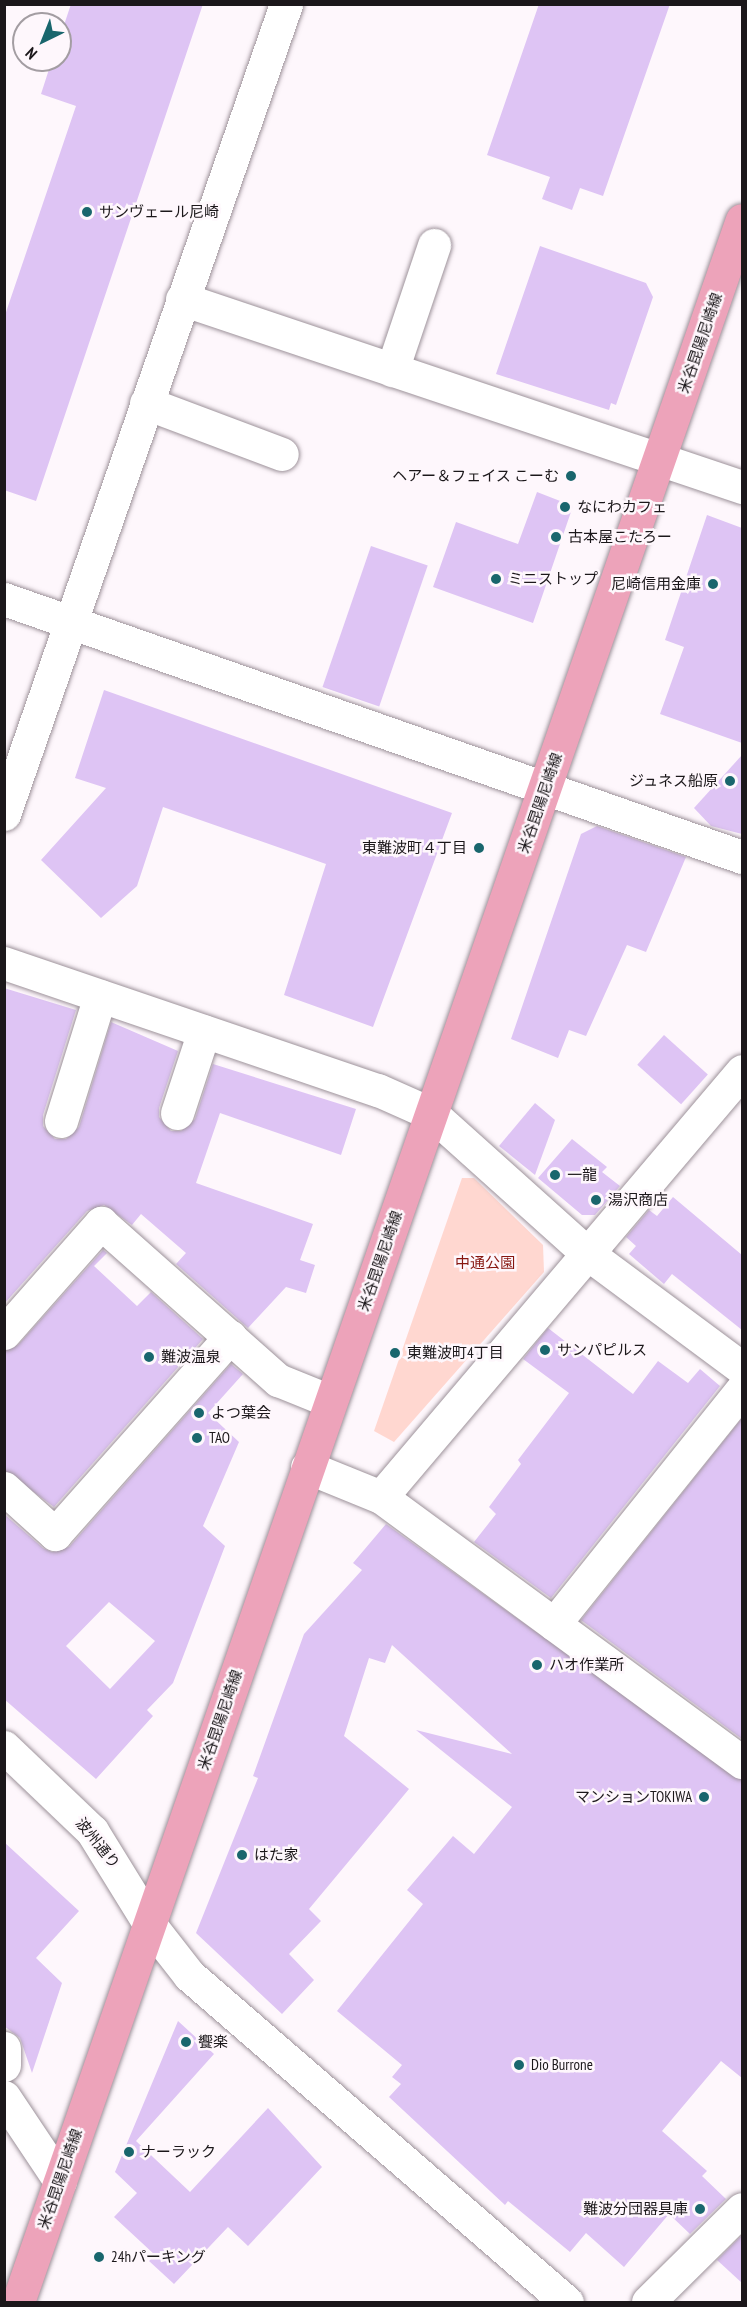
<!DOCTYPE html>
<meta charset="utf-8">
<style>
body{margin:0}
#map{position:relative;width:747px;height:2307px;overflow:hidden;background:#fef7fc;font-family:"PT Sans Narrow","Noto Sans JP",sans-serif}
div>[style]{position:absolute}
.green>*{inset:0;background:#ffd7d0}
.building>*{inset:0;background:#dec4f4;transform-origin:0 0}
.roads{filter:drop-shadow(0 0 2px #9d929a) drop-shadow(0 0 2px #9d929a)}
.minor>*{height:33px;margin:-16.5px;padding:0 16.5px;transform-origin:16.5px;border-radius:16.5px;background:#fff}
.major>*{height:33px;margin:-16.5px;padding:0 16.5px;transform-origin:16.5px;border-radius:16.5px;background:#eda3ba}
.dots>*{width:16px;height:16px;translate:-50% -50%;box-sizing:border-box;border:3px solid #fef7fc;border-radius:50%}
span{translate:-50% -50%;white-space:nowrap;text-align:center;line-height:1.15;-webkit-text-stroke:5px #fef7fc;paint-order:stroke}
.poi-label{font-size:15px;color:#1b171a}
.left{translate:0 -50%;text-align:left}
.right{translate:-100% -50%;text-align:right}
.street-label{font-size:15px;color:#1b171a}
.park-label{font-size:15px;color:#871711}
.frame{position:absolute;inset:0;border:6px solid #1b171a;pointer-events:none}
.north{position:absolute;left:12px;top:12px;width:60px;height:60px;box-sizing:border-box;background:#fef7fc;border:2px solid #a39da2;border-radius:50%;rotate:223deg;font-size:16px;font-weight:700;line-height:24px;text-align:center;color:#1b171a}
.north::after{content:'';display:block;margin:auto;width:21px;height:27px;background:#19666d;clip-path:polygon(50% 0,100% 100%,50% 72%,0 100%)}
</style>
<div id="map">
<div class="green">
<div style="clip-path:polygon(462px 1178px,474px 1178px,543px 1245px,544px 1272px,394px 1442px,374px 1431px)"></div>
</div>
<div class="building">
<div style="clip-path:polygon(71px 4px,203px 4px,36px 501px,4px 490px,4px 318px,76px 106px,41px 94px,52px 60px,60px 60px,60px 37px)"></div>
<div style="clip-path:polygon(539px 4px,670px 4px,603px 196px,580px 188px,572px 210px,542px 199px,550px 177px,487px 155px)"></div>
<div style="clip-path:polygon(540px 246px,646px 283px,653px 297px,616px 405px,611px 403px,609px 410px,496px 374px)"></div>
<div style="clip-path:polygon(537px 492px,573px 506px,533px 623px,433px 587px,456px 522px,518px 544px)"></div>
<div style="clip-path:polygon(707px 515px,742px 528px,742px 743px,660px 714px,684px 647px,665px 640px)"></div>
<div style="left:371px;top:546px;width:60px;height:149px;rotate:19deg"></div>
<div style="clip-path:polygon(104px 690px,452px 813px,373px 1027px,284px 995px,326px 864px,163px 807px,137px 886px,101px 918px,41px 860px,106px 788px,75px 778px)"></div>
<div style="clip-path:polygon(742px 755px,742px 834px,711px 826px,694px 808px)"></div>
<div style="clip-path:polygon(597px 826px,686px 857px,646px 952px,627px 945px,586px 1036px,569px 1030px,558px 1058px,511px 1039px,581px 834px)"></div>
<div style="clip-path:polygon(4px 988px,76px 1010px,43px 1115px,43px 1126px,55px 1139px,66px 1139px,79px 1127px,111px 1022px,178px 1051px,159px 1108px,159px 1117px,171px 1131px,181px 1131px,195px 1119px,213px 1064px,356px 1109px,341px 1155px,220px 1113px,196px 1183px,313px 1224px,300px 1260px,315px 1265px,306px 1293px,286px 1287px,248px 1328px,176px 1264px,186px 1253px,141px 1214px,132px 1225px,104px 1205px,87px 1211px,4px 1304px)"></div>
<div style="left:664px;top:1035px;width:59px;height:40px;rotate:42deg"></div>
<div style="clip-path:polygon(535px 1103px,555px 1120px,535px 1175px,499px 1146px)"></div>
<div style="clip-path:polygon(572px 1139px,607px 1167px,602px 1172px,620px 1186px,595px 1215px,582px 1215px,538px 1178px)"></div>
<div style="clip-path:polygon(673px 1197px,742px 1255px,742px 1330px,672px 1274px,664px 1284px,629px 1254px,636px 1246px,626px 1237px,649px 1210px,657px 1216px)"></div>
<div style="clip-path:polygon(103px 1250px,107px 1253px,94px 1266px,137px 1306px,151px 1292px,203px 1339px,54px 1507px,4px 1470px,4px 1351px,18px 1345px)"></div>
<div style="clip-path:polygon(548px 1328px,633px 1394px,658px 1361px,688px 1383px,700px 1369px,720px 1386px,551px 1598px,474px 1542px,496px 1514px,489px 1507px,521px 1464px,518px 1460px,569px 1393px,523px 1359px)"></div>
<div style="clip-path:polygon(evenodd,231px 1364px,243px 1374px,208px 1413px,239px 1442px,203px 1526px,225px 1546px,173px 1683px,147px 1710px,153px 1716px,96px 1779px,4px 1699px,4px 1514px,43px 1548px,52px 1552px,69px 1547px,231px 1364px,109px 1602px,155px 1641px,110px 1689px,66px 1646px,109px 1602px)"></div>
<div style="clip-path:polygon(742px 1418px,742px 1739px,581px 1620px)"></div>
<div style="clip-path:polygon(386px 1524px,742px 1780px,742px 2078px,721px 2061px,662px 2131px,707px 2171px,702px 2176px,726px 2199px,690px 2234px,669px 2214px,624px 2267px,586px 2233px,570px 2252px,508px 2201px,505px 2205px,389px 2097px,401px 2084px,392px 2077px,402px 2065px,337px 2011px,423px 1904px,407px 1890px,453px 1836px,474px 1854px,512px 1807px,416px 1730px,512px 1754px,392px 1645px,385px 1663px,369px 1658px,344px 1736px,409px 1789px,309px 1909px,321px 1921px,289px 1954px,314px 1980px,282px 2014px,196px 1933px,258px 1778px,253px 1776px,304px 1634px,362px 1570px,353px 1563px)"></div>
<div style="clip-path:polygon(4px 1842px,79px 1911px,36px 1958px,62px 1983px,32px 2073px,20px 2038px,4px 2026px)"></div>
<div style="clip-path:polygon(178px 2021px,214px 2054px,136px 2141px,190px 2192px,268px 2108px,322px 2167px,248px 2246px,228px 2227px,174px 2284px,149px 2261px,155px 2255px,114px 2217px,137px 2193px,115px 2172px)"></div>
<div style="clip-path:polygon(742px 2235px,742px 2283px,717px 2260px)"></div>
</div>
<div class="roads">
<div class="minor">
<div style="left:182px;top:299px;width:591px;rotate:18.56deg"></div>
<div style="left:392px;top:370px;width:132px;rotate:-71.4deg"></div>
<div style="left:146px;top:403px;width:145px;rotate:20.6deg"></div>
<div style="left:4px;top:599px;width:782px;rotate:19.27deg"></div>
<div style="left:4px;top:814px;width:858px;rotate:-70.8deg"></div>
<div style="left:4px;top:963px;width:395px;rotate:18.8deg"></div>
<div style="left:378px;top:1090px;width:59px;rotate:24deg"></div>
<div style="left:432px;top:1114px;width:208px;rotate:41.9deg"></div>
<div style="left:587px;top:1253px;width:193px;rotate:36.6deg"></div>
<div style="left:177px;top:1113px;width:86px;rotate:-71.8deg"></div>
<div style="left:61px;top:1121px;width:131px;rotate:-72.7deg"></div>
<div style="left:4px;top:1333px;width:147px;rotate:-48.6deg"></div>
<div style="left:101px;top:1223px;width:237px;rotate:41.6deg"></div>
<div style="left:278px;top:1380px;width:56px;rotate:22deg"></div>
<div style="left:307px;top:1467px;width:80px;rotate:22.1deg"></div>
<div style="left:381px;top:1497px;width:448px;rotate:36.3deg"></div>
<div style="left:4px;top:1488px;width:69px;rotate:42deg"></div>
<div style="left:55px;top:1534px;width:264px;rotate:-48.4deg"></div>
<div style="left:381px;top:1497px;width:558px;rotate:-49.72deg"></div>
<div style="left:554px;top:1624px;width:301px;rotate:-51.3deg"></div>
<div style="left:4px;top:1747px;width:122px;rotate:43.7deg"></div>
<div style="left:92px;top:1831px;width:110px;rotate:58.3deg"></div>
<div style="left:150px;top:1925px;width:63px;rotate:52deg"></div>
<div style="left:189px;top:1975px;width:500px;rotate:40.9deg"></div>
<div style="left:4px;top:2048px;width:17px;rotate:90deg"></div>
<div style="left:4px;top:2097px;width:101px;rotate:56.3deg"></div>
<div style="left:648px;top:2302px;width:132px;rotate:-44.7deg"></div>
</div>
<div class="major">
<div style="left:18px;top:2302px;width:2204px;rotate:-70.83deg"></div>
</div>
</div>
<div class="dots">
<div style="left:87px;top:212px;background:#19666d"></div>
<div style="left:571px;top:476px;background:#19666d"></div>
<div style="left:565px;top:507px;background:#19666d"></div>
<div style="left:556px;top:537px;background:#19666d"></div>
<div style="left:496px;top:579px;background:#19666d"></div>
<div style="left:713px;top:584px;background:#19666d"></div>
<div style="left:730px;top:781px;background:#19666d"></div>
<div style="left:479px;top:848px;background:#19666d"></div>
<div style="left:555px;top:1175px;background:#19666d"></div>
<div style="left:596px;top:1200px;background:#19666d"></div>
<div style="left:545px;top:1350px;background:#19666d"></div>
<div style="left:395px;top:1353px;background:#19666d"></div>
<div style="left:149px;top:1357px;background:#19666d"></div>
<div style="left:199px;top:1413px;background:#19666d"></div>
<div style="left:197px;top:1438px;background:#19666d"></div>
<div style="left:537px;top:1665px;background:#19666d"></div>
<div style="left:704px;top:1797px;background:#19666d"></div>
<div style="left:242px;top:1855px;background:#19666d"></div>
<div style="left:186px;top:2042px;background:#19666d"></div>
<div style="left:519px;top:2065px;background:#19666d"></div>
<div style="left:129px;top:2152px;background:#19666d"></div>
<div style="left:700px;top:2209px;background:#19666d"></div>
<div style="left:99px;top:2257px;background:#19666d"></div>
</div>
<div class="poi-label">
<span class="left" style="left:99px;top:212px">サンヴェール尼崎</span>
<span class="right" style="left:559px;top:476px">ヘアー＆フェイス こーむ</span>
<span class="left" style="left:577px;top:507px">なにわカフェ</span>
<span class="left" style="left:568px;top:537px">古本屋こたろー</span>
<span class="left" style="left:508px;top:579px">ミニストップ</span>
<span class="right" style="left:701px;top:584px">尼崎信用金庫</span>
<span class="right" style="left:718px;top:781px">ジュネス船原</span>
<span class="right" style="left:467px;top:848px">東難波町４丁目</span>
<span class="left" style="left:567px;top:1175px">一龍</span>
<span class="left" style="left:608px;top:1200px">湯沢商店</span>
<span class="left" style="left:557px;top:1350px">サンパピルス</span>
<span class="left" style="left:407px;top:1353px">東難波町4丁目</span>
<span class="left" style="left:161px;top:1357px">難波温泉</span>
<span class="left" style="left:211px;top:1413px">よつ葉会</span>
<span class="left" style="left:209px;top:1438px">TAO</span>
<span class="left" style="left:549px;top:1665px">ハオ作業所</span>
<span class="right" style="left:692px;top:1797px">マンションTOKIWA</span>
<span class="left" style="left:254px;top:1855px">はた家</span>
<span class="left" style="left:198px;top:2042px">饗楽</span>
<span class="left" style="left:531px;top:2065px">Dio Burrone</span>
<span class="left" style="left:141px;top:2152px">ナーラック</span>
<span class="right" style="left:688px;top:2209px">難波分団器具庫</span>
<span class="left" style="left:111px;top:2257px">24hパーキング</span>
</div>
<div class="street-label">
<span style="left:700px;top:343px;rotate:-71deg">米谷昆陽尼崎線</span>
<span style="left:540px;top:803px;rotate:-71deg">米谷昆陽尼崎線</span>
<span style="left:380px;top:1261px;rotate:-71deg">米谷昆陽尼崎線</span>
<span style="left:220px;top:1720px;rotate:-71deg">米谷昆陽尼崎線</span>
<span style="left:98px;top:1843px;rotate:51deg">波州通り</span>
<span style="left:60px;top:2179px;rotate:-71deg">米谷昆陽尼崎線</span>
</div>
<div class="park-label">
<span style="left:485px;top:1263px">中通公園</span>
</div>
<div class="frame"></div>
<div class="north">N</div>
</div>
